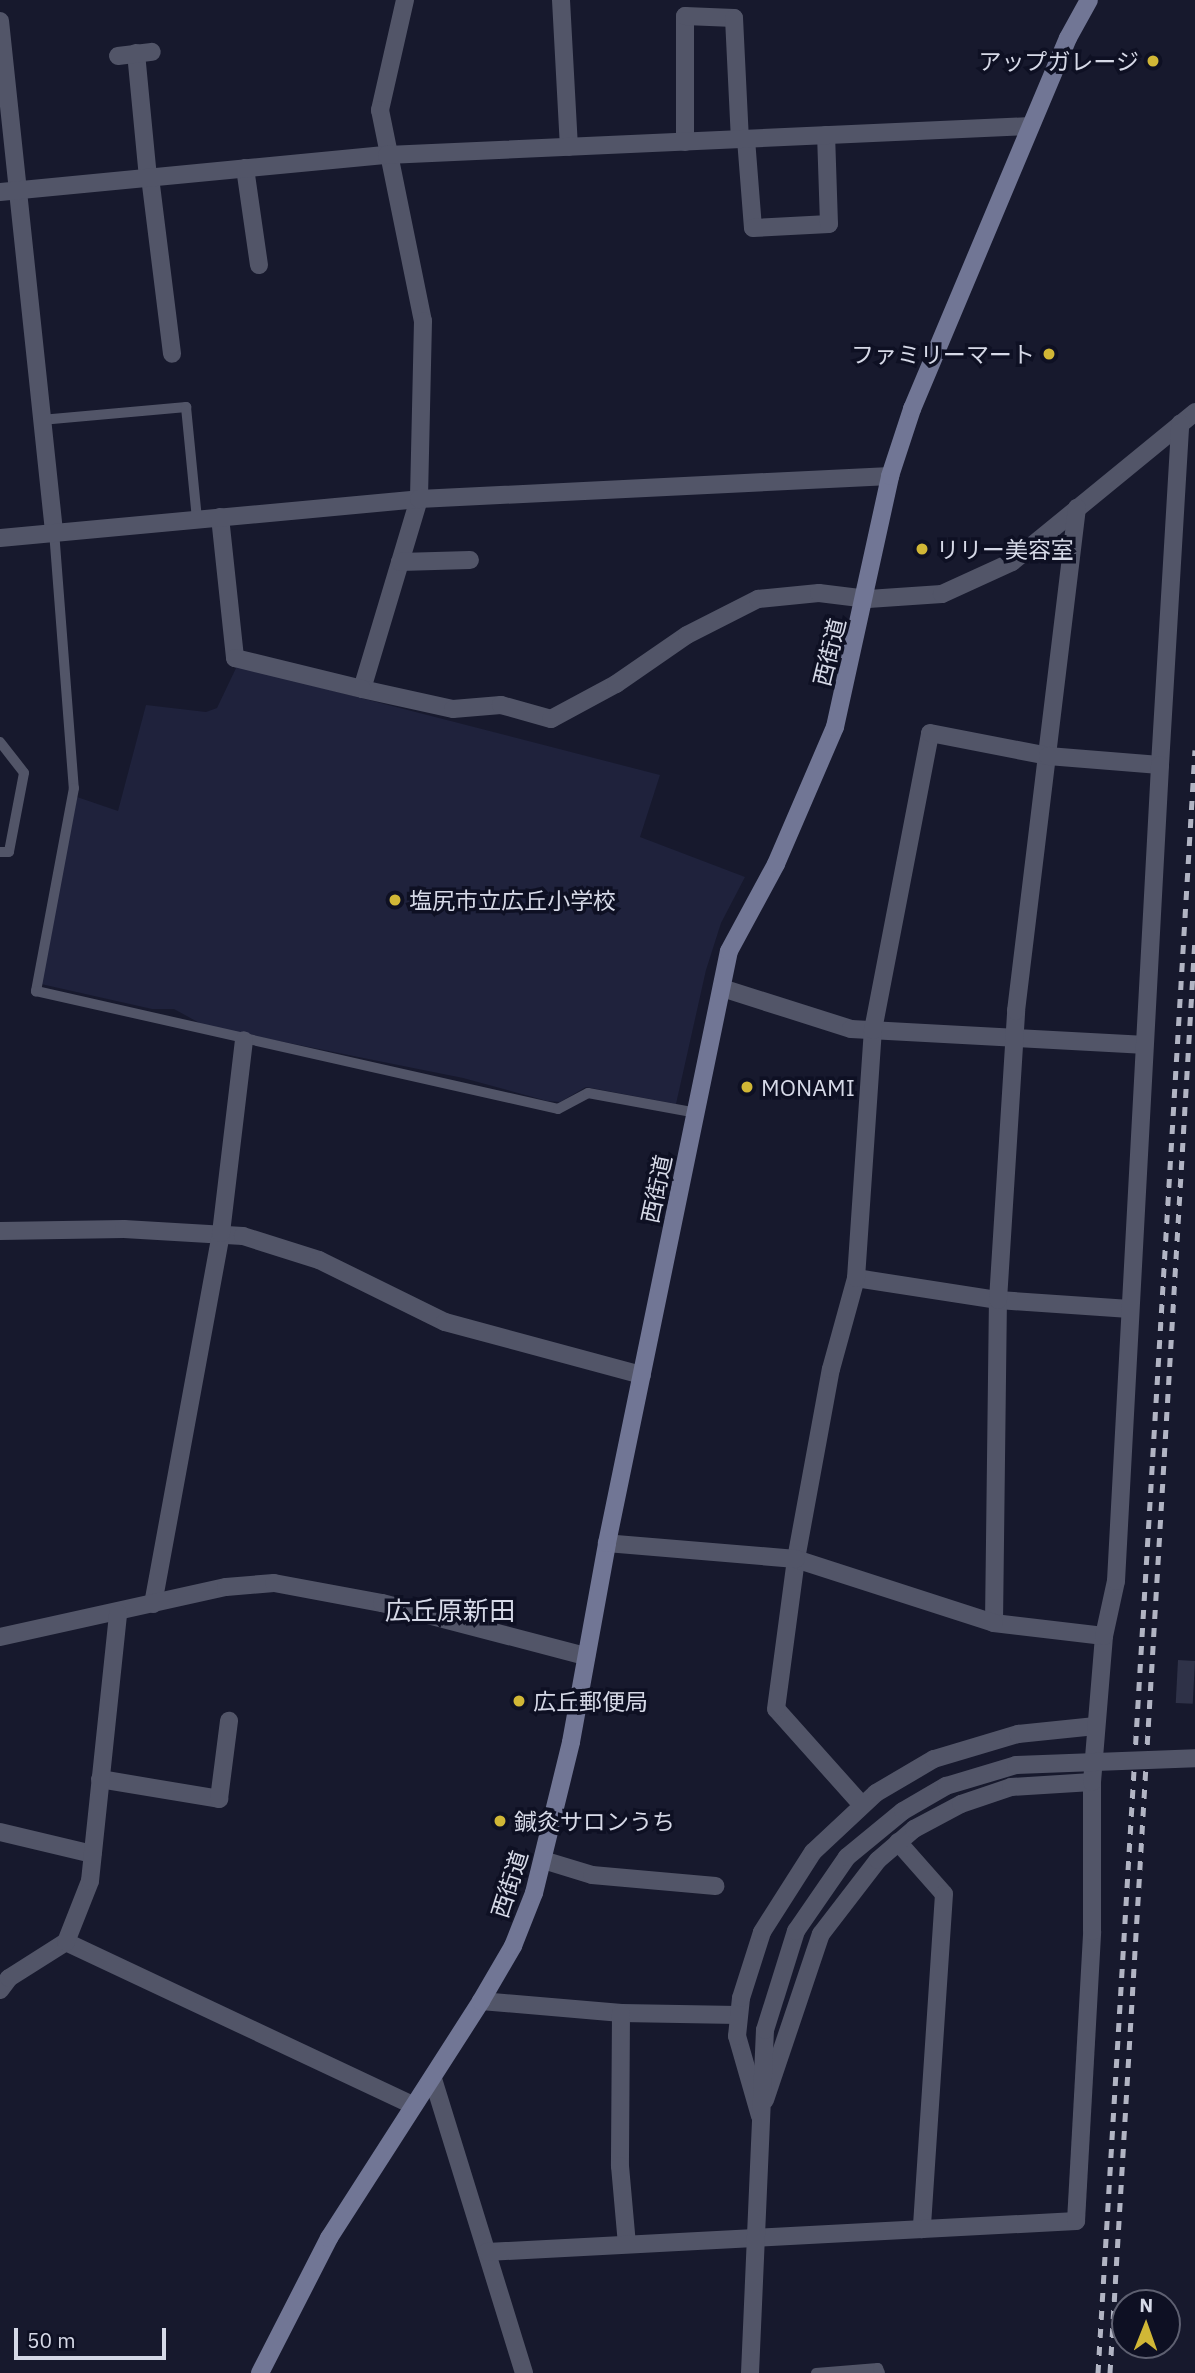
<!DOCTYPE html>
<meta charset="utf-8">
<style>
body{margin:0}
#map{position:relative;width:1195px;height:2373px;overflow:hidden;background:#17192d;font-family:"IBM Plex Sans","Noto Sans JP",sans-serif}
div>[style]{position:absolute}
.built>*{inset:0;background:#1f223c}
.building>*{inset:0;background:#2f3248;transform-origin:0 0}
.service>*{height:10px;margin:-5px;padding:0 5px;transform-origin:5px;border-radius:5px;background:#525568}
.minor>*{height:18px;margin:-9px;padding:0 9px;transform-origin:9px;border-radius:9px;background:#525568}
.tertiary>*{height:18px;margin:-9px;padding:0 9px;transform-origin:9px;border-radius:9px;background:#525568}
.secondary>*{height:18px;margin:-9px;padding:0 9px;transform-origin:9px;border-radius:9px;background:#717695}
.rail>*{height:5px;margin-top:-2.5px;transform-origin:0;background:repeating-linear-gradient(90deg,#b1b4c3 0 9px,transparent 0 18px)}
.tertiary-bridge>*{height:18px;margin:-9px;padding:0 9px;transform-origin:9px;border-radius:9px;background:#525568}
.dots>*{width:19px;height:19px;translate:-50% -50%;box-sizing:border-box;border:4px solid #0e1023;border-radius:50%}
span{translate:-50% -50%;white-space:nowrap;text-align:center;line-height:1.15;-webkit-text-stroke:7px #0e1023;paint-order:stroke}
.poi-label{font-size:23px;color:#d6d9e7}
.right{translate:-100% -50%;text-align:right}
.left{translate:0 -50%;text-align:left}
.street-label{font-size:23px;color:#d6d9e7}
.quarter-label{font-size:26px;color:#d6d9e7}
.north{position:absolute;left:1111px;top:2289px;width:70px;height:70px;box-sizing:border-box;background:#0e1023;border:2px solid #5e6071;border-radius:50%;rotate:1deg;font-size:19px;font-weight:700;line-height:28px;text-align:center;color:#d6d9e7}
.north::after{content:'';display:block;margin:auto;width:24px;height:32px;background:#d1b736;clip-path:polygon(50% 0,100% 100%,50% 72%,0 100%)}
.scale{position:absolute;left:14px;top:2328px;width:152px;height:32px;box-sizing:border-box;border:4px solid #d6d9e7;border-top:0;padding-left:9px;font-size:21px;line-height:24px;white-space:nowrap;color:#d6d9e7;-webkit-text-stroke:5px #0e1023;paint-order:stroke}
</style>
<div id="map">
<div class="built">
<div style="clip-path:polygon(237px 666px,660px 775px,640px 837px,745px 877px,721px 923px,706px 970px,676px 1104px,586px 1087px,560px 1102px,547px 1101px,463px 1078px,205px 1026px,174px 1009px,152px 1009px,41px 984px,77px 797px,118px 811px,146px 705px,206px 712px,217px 708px)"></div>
</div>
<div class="building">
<div style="left:1178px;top:1660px;width:17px;height:43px;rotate:3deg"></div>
</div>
<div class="service">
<div style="left:41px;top:420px;width:146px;rotate:-5.1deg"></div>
<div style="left:186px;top:407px;width:113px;rotate:84.4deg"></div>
<div style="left:54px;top:531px;width:258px;rotate:85.6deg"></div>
<div style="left:74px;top:788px;width:207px;rotate:100.6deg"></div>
<div style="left:36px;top:991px;width:535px;rotate:12.74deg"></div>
<div style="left:558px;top:1109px;width:34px;rotate:-28deg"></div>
<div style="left:588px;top:1093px;width:111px;rotate:10.4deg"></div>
<div style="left:0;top:742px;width:39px;rotate:52deg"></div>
<div style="left:24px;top:773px;width:80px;rotate:100.8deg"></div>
<div style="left:9px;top:852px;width:9px;rotate:180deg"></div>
<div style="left:816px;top:2373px;width:62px;rotate:-4.6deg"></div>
<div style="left:878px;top:2368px;width:5px;rotate:68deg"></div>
</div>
<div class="minor">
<div style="left:405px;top:0;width:113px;rotate:102.8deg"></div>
<div style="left:380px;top:110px;width:215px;rotate:78.5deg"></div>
<div style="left:423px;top:321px;width:178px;rotate:91.3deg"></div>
<div style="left:419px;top:499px;width:198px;rotate:106.7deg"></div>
<div style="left:362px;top:689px;width:93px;rotate:12.4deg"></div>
<div style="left:453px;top:709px;width:48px;rotate:-4.8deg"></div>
<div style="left:501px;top:705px;width:52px;rotate:15.6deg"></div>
<div style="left:551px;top:719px;width:74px;rotate:-28.3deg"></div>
<div style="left:616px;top:684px;width:86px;rotate:-34.6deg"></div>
<div style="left:687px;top:635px;width:80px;rotate:-26.9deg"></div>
<div style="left:758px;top:599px;width:61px;rotate:-5.6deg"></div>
<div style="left:819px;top:593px;width:49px;rotate:7deg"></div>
<div style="left:868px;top:599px;width:74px;rotate:-3.9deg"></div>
<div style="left:942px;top:594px;width:77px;rotate:-24.6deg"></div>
<div style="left:1012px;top:562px;width:237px;rotate:-39.3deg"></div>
<div style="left:561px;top:0;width:147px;rotate:86.9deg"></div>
<div style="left:0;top:21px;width:513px;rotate:83.96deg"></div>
<div style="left:136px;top:53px;width:125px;rotate:84.5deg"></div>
<div style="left:118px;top:56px;width:34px;rotate:-7deg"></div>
<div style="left:746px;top:139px;width:89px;rotate:85.5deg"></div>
<div style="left:753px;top:228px;width:76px;rotate:-3deg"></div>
<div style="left:829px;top:224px;width:89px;rotate:-91.9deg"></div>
<div style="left:685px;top:142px;width:126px;rotate:-90deg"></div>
<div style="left:685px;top:16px;width:49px;rotate:2.3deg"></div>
<div style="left:734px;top:18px;width:121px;rotate:87.2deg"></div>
<div style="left:245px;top:168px;width:98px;rotate:81.8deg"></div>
<div style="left:150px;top:177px;width:178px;rotate:82.9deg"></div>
<div style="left:0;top:192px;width:389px;rotate:-5.5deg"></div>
<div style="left:387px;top:155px;width:644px;rotate:-2.58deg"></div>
<div style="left:220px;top:517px;width:142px;rotate:83.9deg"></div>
<div style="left:235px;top:658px;width:131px;rotate:13.7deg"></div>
<div style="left:0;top:538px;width:421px;rotate:-5.3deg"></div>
<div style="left:419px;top:499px;width:472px;rotate:-2.8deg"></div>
<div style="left:400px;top:562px;width:70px;rotate:-1.6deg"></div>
<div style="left:722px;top:988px;width:135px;rotate:17.6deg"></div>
<div style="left:851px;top:1029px;width:291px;rotate:3.1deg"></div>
<div style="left:0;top:1231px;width:124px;rotate:-0.9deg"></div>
<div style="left:124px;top:1229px;width:119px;rotate:3.4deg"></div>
<div style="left:243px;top:1236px;width:80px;rotate:17.5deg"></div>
<div style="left:319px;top:1260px;width:140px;rotate:26.2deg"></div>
<div style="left:445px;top:1322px;width:204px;rotate:15.1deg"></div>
<div style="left:856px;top:1278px;width:144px;rotate:8.8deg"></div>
<div style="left:998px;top:1300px;width:132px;rotate:3.9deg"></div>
<div style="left:153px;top:1604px;width:377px;rotate:-79.6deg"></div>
<div style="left:221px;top:1233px;width:194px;rotate:-83.2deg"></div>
<div style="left:994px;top:1623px;width:323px;rotate:-89.3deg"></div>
<div style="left:998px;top:1300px;width:290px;rotate:-86.4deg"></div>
<div style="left:1016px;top:1011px;width:507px;rotate:-83.09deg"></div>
<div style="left:0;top:1637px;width:231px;rotate:-12.5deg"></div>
<div style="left:226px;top:1587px;width:48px;rotate:-4.8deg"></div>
<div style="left:274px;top:1583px;width:110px;rotate:10.5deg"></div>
<div style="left:382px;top:1603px;width:211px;rotate:14.6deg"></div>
<div style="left:100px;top:1779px;width:121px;rotate:9.5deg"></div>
<div style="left:219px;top:1799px;width:79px;rotate:-82.7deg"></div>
<div style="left:861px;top:1804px;width:127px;rotate:-131.8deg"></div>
<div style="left:776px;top:1709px;width:151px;rotate:-82.4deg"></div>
<div style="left:796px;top:1559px;width:193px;rotate:-79.6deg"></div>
<div style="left:831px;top:1369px;width:94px;rotate:-74.6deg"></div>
<div style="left:856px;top:1278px;width:249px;rotate:-86.1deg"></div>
<div style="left:873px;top:1030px;width:302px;rotate:-79.1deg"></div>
<div style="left:930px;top:733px;width:120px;rotate:11deg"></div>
<div style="left:1048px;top:756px;width:112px;rotate:4.6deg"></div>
<div style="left:1160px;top:765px;width:342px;rotate:-86.6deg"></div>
<div style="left:0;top:1832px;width:95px;rotate:13.4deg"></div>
<div style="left:898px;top:1842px;width:69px;rotate:48.5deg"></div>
<div style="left:944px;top:1894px;width:336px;rotate:93.8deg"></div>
<div style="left:543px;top:1860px;width:51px;rotate:17deg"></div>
<div style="left:592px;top:1875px;width:124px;rotate:5.1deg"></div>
<div style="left:66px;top:1942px;width:382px;rotate:25.2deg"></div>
<div style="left:0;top:1990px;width:15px;rotate:-53deg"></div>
<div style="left:9px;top:1978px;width:67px;rotate:-32.3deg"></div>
<div style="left:66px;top:1942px;width:66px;rotate:-68.5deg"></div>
<div style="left:90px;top:1881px;width:269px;rotate:-84deg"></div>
<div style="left:481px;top:2001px;width:141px;rotate:4.9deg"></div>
<div style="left:621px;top:2013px;width:117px;rotate:1deg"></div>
<div style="left:621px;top:2013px;width:153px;rotate:90.4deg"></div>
<div style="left:620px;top:2166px;width:78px;rotate:84.9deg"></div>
<div style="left:433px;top:2079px;width:308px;rotate:72.8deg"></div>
<div style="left:765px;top:2100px;width:175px;rotate:-71.4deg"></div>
<div style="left:821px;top:1934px;width:93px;rotate:-52.4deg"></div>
<div style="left:878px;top:1860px;width:48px;rotate:-40.7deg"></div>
<div style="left:914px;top:1829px;width:53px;rotate:-28deg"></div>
<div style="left:961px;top:1804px;width:53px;rotate:-18.8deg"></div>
<div style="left:1011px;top:1787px;width:81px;rotate:-3.5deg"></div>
<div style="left:760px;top:2116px;width:83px;rotate:-106deg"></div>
<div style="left:737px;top:2036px;width:38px;rotate:-84deg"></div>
<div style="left:741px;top:1998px;width:69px;rotate:-72.3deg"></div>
<div style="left:762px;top:1932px;width:95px;rotate:-57.5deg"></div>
<div style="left:813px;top:1852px;width:86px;rotate:-43.1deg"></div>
<div style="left:876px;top:1793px;width:67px;rotate:-30.4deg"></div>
<div style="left:934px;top:1759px;width:88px;rotate:-16.6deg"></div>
<div style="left:1018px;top:1734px;width:78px;rotate:-5.9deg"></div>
<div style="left:487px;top:2252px;width:590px;rotate:-3.01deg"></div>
<div style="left:1076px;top:2221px;width:290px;rotate:-86.8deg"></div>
<div style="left:1092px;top:1931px;width:149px;rotate:-90deg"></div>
<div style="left:1092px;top:1782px;width:146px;rotate:-85.3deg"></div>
<div style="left:1104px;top:1636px;width:111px;rotate:-173.3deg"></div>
<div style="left:994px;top:1623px;width:208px;rotate:-162.1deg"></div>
<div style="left:796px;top:1559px;width:190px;rotate:-175.2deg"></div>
</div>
<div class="tertiary">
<div style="left:1104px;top:1636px;width:56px;rotate:-77.7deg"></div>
<div style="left:1116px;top:1581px;width:817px;rotate:-86.91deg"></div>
<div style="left:750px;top:2373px;width:343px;rotate:-87.5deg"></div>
</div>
<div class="secondary">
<div style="left:260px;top:2373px;width:152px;rotate:-62.9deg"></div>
<div style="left:329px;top:2238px;width:282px;rotate:-57.3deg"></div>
<div style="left:481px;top:2001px;width:64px;rotate:-59.8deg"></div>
<div style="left:513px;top:1946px;width:57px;rotate:-68.4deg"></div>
<div style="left:534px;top:1893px;width:155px;rotate:-76.2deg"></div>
<div style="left:571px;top:1742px;width:202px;rotate:-79.7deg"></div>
<div style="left:607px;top:1543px;width:604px;rotate:-78.36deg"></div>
<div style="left:729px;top:951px;width:99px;rotate:-61.6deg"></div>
<div style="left:776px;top:864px;width:149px;rotate:-66.7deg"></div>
<div style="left:835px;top:727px;width:257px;rotate:-77.6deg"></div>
<div style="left:890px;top:476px;width:71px;rotate:-71.8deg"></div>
<div style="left:912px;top:409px;width:402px;rotate:-67.2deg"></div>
<div style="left:1068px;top:38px;width:43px;rotate:-61.1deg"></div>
</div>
<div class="rail">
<div style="left:1098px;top:2373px;width:1626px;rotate:-86.58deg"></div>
<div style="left:1110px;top:2373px;width:1437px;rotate:-86.61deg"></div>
</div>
<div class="tertiary-bridge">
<div style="left:765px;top:2030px;width:104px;rotate:-72.6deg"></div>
<div style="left:796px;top:1931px;width:90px;rotate:-55.4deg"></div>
<div style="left:847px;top:1857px;width:72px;rotate:-39.4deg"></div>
<div style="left:903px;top:1811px;width:50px;rotate:-30.2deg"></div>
<div style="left:946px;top:1786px;width:73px;rotate:-16.7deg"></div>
<div style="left:1016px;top:1765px;width:179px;rotate:-2.2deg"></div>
</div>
<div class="dots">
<div style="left:1153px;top:61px;background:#d1b736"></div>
<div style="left:1049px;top:354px;background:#d1b736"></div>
<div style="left:922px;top:549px;background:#d1b736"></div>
<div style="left:395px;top:900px;background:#d1b736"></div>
<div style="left:747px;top:1087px;background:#d1b736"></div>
<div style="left:519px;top:1701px;background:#d1b736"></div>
<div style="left:500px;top:1821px;background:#d1b736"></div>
</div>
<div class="poi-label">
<span class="right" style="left:1139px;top:61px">アップガレージ</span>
<span class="right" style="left:1035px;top:354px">ファミリーマート</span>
<span class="left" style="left:936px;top:549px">リリー美容室</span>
<span class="left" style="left:409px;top:900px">塩尻市立広丘小学校</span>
<span class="left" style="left:761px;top:1087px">MONAMI</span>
<span class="left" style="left:533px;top:1701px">広丘郵便局</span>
<span class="left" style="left:514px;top:1821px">鍼灸サロンうち</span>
</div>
<div class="street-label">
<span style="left:829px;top:652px;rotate:-76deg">西街道</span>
<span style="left:656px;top:1189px;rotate:-78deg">西街道</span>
<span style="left:509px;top:1884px;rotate:-72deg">西街道</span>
</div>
<div class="quarter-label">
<span style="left:450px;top:1611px">広丘原新田</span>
</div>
<div class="north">N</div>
<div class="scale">50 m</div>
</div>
